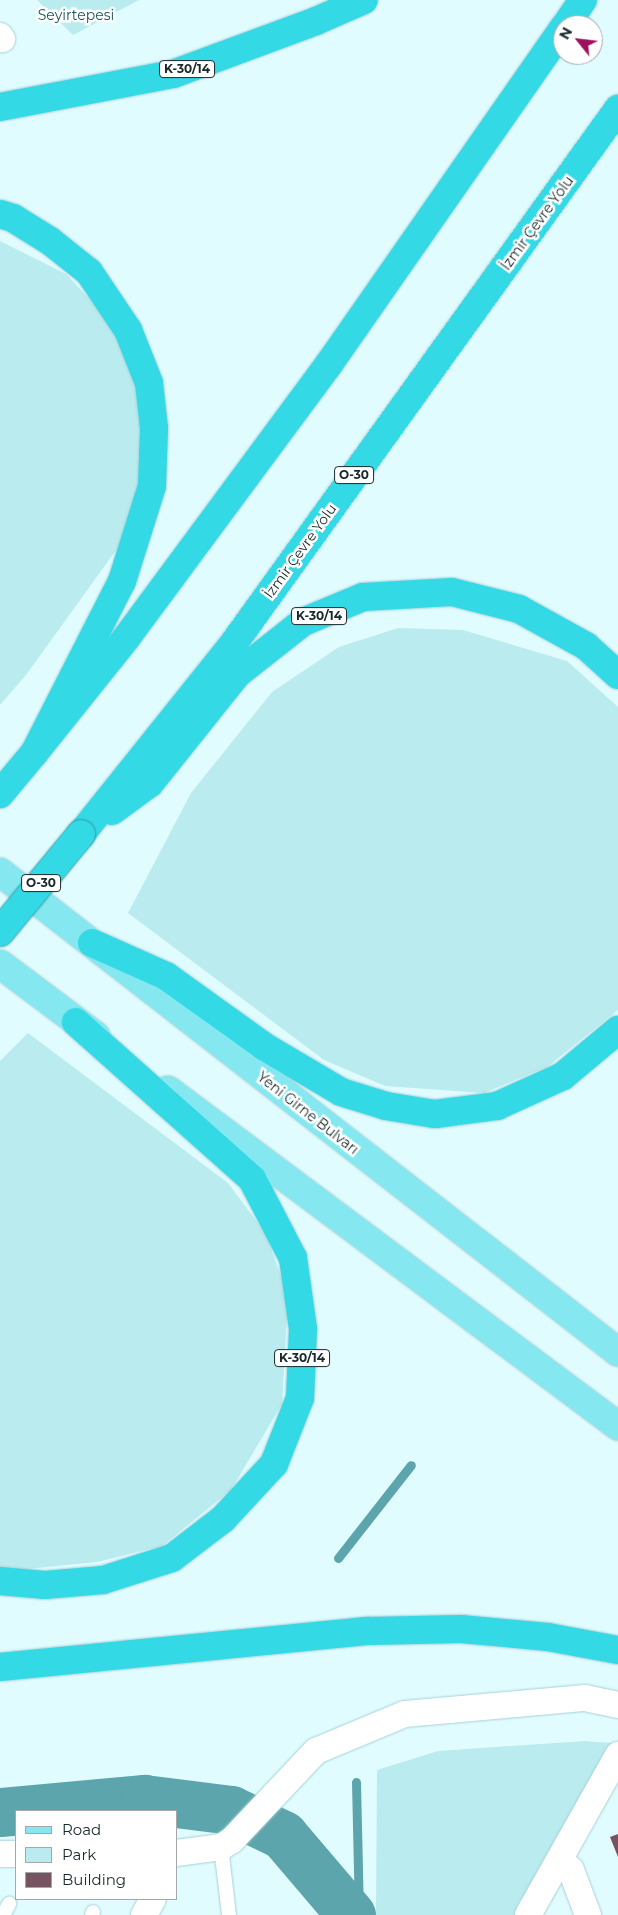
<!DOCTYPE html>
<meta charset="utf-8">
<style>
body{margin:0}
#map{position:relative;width:618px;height:1915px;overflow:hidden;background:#e1fcff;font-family:Montserrat,sans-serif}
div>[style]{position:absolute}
.green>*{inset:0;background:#baebef}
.stream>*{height:9px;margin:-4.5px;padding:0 4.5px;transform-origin:4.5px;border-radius:4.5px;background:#5ca5ac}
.river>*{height:49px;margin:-24.5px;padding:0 24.5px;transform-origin:24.5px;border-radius:24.5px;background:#5ca5ac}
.building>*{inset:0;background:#755460}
.roads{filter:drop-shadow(0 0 1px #a6d2d7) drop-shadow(0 0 1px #a6d2d7)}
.service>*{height:14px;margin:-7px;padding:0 7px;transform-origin:7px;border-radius:7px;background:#fff}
.minor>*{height:26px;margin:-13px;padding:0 13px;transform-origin:13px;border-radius:13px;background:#fff}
.primary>*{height:28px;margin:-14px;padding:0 14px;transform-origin:14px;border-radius:14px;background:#85e8f0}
.motorway>*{height:28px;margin:-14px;padding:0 14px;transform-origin:14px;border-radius:14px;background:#34d9e6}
.bridges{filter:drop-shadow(0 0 1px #2a9ba5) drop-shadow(0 0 1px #2a9ba5)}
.motorway-bridge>*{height:28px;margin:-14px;padding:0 14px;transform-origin:14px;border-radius:14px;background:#34d9e6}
span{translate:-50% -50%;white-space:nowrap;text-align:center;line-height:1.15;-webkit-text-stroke:5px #fff;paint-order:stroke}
.shield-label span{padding:1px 4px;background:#fff;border:1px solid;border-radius:4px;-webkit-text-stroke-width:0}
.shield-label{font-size:12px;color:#18292b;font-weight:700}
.park-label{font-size:14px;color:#17565b}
.street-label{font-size:14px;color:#18292b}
.legend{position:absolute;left:15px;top:1810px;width:162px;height:90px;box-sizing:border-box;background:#fff;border:1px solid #a3a9aa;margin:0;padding:6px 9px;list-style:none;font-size:15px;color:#18292b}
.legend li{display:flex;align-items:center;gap:10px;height:25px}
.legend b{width:25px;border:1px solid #a3a9aa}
.north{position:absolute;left:553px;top:15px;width:50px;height:50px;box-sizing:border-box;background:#fff;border:1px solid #a3a9aa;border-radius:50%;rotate:299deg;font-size:14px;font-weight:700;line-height:20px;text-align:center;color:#18292b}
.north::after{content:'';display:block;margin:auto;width:18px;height:22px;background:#9d115e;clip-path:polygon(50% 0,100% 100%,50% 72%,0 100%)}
</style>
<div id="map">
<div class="green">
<div style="clip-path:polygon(37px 0,139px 0,73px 35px)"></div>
<div style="clip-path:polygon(0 241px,66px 274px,96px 306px,123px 347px,140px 387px,145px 464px,119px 546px,26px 675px,0 705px)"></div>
<div style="clip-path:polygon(398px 628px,463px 630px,567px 661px,618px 707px,618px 1010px,547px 1067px,484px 1093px,385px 1086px,324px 1060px,128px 913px,191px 793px,272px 692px,339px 647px)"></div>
<div style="clip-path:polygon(28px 1033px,228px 1183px,266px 1234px,288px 1297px,282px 1404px,231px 1490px,162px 1546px,97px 1562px,6px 1571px,0 1568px,0 1061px)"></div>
<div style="clip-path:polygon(584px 1741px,612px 1743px,516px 1915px,376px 1915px,377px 1770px,438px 1751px)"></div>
</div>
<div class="stream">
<div style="left:338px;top:1558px;width:118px;rotate:-51.9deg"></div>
<div style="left:356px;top:1782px;width:133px;rotate:88.7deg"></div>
</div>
<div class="river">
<div style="left:0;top:1812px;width:145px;rotate:-5.2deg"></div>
<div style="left:144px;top:1799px;width:88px;rotate:7.2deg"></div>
<div style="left:231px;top:1810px;width:58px;rotate:25.7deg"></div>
<div style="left:283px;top:1835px;width:105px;rotate:49.6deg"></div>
</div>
<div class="building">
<div style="clip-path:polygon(618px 1834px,618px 1857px,610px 1837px)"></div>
</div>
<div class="roads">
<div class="service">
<div style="left:221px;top:1847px;width:68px;rotate:83.3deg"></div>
<div style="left:3px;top:1915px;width:13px;rotate:-61deg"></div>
<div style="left:92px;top:1915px;width:3px;rotate:-72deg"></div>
</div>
<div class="minor">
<div style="left:0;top:36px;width:4px;rotate:56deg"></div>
<div style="left:176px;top:1853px;width:45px;rotate:-7.6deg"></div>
<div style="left:221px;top:1847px;width:13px;rotate:-32deg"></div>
<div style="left:232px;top:1840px;width:122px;rotate:-46.7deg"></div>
<div style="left:316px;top:1751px;width:96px;rotate:-22.6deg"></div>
<div style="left:405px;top:1714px;width:181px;rotate:-5.1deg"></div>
<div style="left:585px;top:1698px;width:34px;rotate:12deg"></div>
<div style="left:0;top:1854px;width:16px"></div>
<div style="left:561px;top:1860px;width:14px;rotate:45deg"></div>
<div style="left:571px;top:1870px;width:48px;rotate:69.3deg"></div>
<div style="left:144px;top:1915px;width:18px;rotate:-61deg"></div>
<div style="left:528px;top:1915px;width:184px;rotate:-60.6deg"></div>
</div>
<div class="primary">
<div style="left:0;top:872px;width:783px;rotate:37.84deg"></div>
<div style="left:0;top:964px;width:120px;rotate:36.9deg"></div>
<div style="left:168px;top:1090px;width:562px;rotate:36.75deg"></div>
</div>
<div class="motorway">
<div style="left:566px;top:25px;width:30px;rotate:-56deg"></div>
<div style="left:0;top:107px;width:176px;rotate:-10.8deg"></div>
<div style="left:173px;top:74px;width:153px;rotate:-20.3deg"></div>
<div style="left:316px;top:21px;width:52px;rotate:-23.6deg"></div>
<div style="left:0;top:214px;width:14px;rotate:17deg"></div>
<div style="left:13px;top:218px;width:44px;rotate:31.9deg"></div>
<div style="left:50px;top:241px;width:50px;rotate:38.5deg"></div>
<div style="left:89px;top:272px;width:70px;rotate:56.1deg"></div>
<div style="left:128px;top:330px;width:57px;rotate:68.4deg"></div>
<div style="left:149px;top:383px;width:45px;rotate:83.7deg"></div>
<div style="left:154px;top:428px;width:58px;rotate:92deg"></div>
<div style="left:152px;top:486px;width:100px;rotate:107.5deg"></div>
<div style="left:122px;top:581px;width:192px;rotate:117deg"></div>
<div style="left:35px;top:752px;width:55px;rotate:129.8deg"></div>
<div style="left:35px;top:752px;width:147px;rotate:-51.3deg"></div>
<div style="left:127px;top:637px;width:340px;rotate:-53.5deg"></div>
<div style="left:329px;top:364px;width:409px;rotate:-55.1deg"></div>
<div style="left:112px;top:811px;width:47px;rotate:-36.4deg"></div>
<div style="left:150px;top:783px;width:139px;rotate:-51.4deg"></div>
<div style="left:237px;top:674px;width:84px;rotate:-38.2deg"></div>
<div style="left:303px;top:622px;width:65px;rotate:-22.6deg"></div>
<div style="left:363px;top:597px;width:89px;rotate:-3.2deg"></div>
<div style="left:452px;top:592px;width:69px;rotate:14.2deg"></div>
<div style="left:519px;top:609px;width:77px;rotate:28.9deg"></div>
<div style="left:586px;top:646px;width:43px;rotate:42.2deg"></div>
<div style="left:81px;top:834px;width:240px;rotate:-51.3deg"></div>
<div style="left:231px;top:647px;width:663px;rotate:-54.27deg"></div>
<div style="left:92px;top:943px;width:81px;rotate:24deg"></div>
<div style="left:166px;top:976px;width:122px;rotate:35.6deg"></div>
<div style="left:265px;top:1047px;width:88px;rotate:30.6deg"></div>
<div style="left:341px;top:1092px;width:47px;rotate:17.3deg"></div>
<div style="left:386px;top:1106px;width:50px;rotate:9.3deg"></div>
<div style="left:435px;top:1114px;width:63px;rotate:-7.4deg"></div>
<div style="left:497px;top:1106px;width:72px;rotate:-24.4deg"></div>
<div style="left:563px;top:1076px;width:72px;rotate:-39.9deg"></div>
<div style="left:0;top:1581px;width:45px;rotate:5.1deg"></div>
<div style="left:45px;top:1585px;width:58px;rotate:-4.9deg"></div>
<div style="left:103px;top:1580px;width:72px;rotate:-17.7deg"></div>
<div style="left:172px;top:1558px;width:64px;rotate:-37.4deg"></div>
<div style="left:223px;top:1519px;width:75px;rotate:-47.2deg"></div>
<div style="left:274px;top:1464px;width:71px;rotate:-68.5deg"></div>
<div style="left:300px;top:1398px;width:69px;rotate:-87.5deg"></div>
<div style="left:303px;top:1329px;width:72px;rotate:-98deg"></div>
<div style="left:293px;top:1258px;width:89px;rotate:-117.4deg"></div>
<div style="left:252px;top:1179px;width:236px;rotate:-138.3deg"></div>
<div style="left:0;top:1667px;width:371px;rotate:-5.6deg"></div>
<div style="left:369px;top:1631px;width:92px;rotate:-1.2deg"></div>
<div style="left:461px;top:1629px;width:87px;rotate:5.3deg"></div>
<div style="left:548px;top:1637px;width:71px;rotate:10.5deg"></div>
</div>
</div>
<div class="bridges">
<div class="motorway-bridge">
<div style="left:0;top:932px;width:127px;rotate:-50.4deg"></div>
</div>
</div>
<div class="shield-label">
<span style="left:187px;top:69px">K-30/14</span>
<span style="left:354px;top:475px">O-30</span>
<span style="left:319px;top:616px">K-30/14</span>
<span style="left:41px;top:883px">O-30</span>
<span style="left:302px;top:1358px">K-30/14</span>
</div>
<div class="park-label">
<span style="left:76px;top:15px">Seyirtepesi</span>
</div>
<div class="street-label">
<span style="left:537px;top:223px;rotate:-54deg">İzmir Çevre Yolu</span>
<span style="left:300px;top:551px;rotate:-54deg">İzmir Çevre Yolu</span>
<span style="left:308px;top:1113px;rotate:38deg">Yeni Girne Bulvarı</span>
</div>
<ul class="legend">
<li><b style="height:6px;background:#85e8f0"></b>Road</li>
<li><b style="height:14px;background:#baebef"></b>Park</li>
<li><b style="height:14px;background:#755460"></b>Building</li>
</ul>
<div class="north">N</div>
</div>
